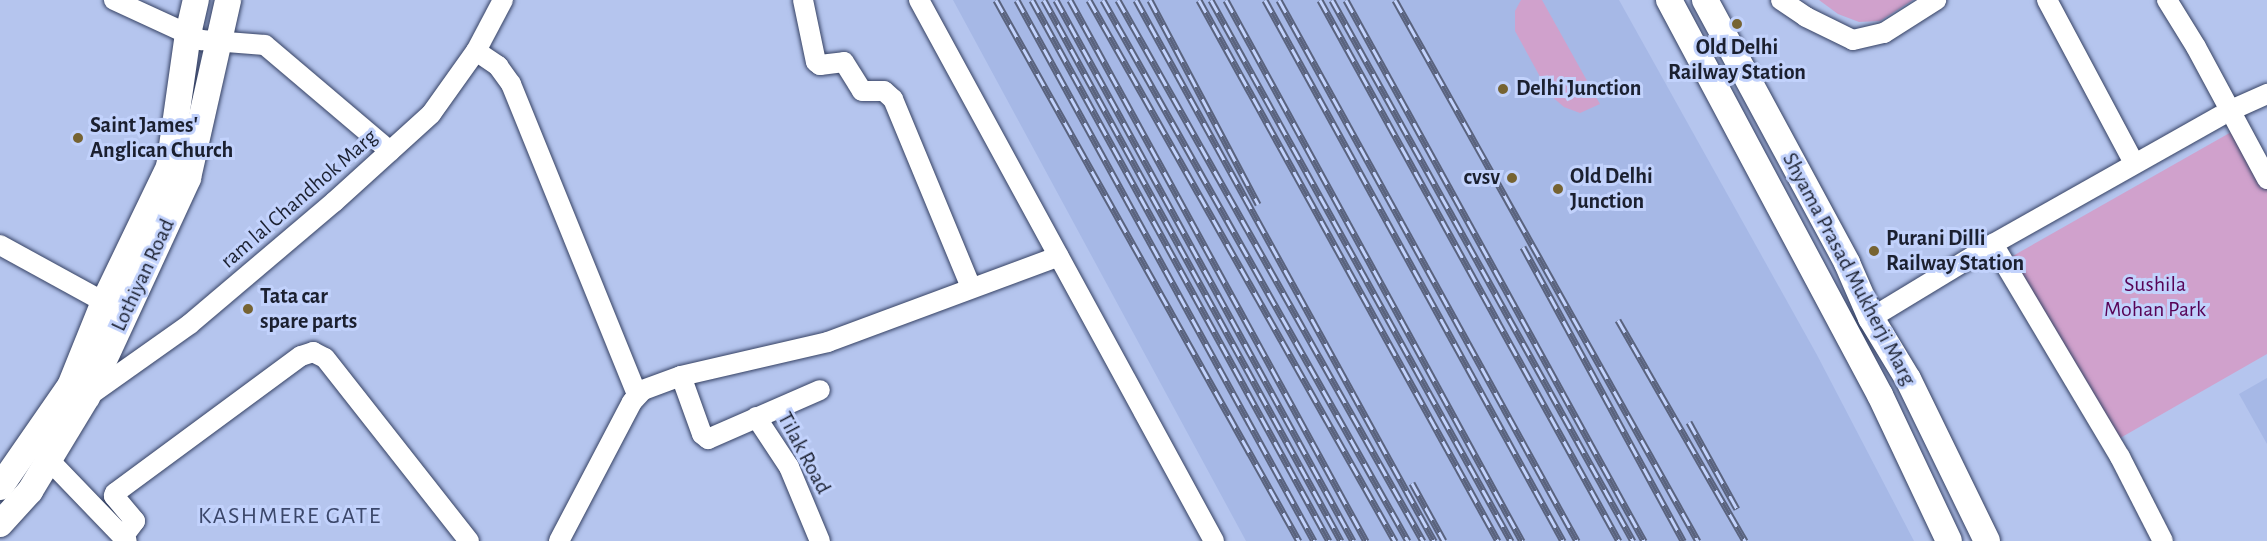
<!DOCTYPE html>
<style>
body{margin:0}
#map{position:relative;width:2267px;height:541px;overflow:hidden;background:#b5c5ee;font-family:"Alegreya Sans",sans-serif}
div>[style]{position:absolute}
.built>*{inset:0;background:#a6b8e6}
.green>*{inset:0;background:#d0a1cc}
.roads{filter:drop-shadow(0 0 2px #354163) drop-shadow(0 0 2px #354163)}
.minor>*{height:20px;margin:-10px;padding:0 10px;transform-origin:10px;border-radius:10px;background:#fff}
.major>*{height:26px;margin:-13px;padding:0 13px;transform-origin:13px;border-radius:13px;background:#fff}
.rail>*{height:7px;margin-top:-3.5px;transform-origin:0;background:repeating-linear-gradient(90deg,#c2d2fc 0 14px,#5a637e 0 28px);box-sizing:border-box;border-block:2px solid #5a637e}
.dots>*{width:16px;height:16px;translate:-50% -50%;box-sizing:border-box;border:3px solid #c2d2fc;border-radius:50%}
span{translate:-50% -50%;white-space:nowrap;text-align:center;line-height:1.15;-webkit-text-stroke:6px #c2d2fc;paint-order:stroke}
.poi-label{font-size:22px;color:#1b2030;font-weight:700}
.left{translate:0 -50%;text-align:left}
.right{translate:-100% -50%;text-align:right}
.street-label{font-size:22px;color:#1b2030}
.park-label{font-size:22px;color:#570356}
.neighbourhood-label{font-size:24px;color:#3b476a;letter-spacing:1.5px}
</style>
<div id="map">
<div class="built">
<div style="clip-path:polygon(953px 0,1619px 0,1817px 355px,1914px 541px,1246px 541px)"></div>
<div style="clip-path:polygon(2267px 378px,2267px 444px,2239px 394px)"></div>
</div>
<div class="green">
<div style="clip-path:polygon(1521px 0,1542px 0,1600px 104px,1580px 113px,1564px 107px,1550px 95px,1515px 31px,1515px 11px)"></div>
<div style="clip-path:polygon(1819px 0,1913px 0,1880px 21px,1859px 22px,1838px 14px)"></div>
<div style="clip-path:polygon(2233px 131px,2267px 190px,2267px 354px,2115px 441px,2011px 257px)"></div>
</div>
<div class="roads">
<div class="minor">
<div style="left:114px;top:0;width:96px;rotate:24.7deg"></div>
<div style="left:201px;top:40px;width:64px;rotate:4.5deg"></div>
<div style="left:265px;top:45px;width:164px;rotate:40.3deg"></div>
<div style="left:803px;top:0;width:63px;rotate:78.2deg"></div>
<div style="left:816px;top:62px;width:5px;rotate:37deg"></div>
<div style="left:820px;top:65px;width:24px;rotate:-7deg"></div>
<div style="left:844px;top:62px;width:34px;rotate:58deg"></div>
<div style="left:862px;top:91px;width:22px"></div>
<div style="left:884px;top:91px;width:12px;rotate:42deg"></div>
<div style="left:893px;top:99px;width:204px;rotate:67.5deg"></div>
<div style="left:919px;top:0;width:616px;rotate:61.4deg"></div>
<div style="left:1781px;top:0;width:30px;rotate:34deg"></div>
<div style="left:1806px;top:17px;width:52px;rotate:26.1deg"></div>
<div style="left:1853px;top:40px;width:32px;rotate:-13deg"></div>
<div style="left:1884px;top:33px;width:62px;rotate:-32.4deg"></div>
<div style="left:2047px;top:0;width:185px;rotate:61.9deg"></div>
<div style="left:2167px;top:0;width:55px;rotate:58.3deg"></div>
<div style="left:2196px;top:47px;width:150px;rotate:61.7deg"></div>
<div style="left:476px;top:51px;width:27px;rotate:34deg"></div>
<div style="left:498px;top:66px;width:22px;rotate:54deg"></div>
<div style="left:511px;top:84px;width:335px;rotate:67.9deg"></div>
<div style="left:2229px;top:111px;width:42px;rotate:-24.1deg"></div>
<div style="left:1993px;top:244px;width:248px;rotate:59.2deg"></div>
<div style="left:2120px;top:457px;width:94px;rotate:62.9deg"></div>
<div style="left:0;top:245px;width:119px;rotate:28.7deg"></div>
<div style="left:1871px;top:318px;width:143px;rotate:-31.2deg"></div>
<div style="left:1993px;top:244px;width:261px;rotate:-29.4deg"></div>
<div style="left:681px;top:376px;width:62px;rotate:70.1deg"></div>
<div style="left:702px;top:434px;width:8px;rotate:40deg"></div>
<div style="left:708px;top:439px;width:122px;rotate:-23.6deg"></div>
<div style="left:87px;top:397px;width:126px;rotate:-35.3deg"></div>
<div style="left:190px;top:324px;width:189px;rotate:-40.3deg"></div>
<div style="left:334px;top:202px;width:131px;rotate:-42.2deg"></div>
<div style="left:431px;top:114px;width:77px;rotate:-54.5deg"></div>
<div style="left:476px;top:51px;width:58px;rotate:-62.1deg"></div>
<div style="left:756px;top:417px;width:60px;rotate:56.6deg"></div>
<div style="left:789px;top:467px;width:80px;rotate:67.3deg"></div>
<div style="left:49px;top:460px;width:112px;rotate:46.1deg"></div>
<div style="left:123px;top:537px;width:20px;rotate:-53deg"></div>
<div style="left:135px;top:521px;width:33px;rotate:-130deg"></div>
<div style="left:114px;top:496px;width:3px;rotate:-72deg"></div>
<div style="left:115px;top:493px;width:231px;rotate:-36.4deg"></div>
<div style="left:301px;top:356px;width:13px;rotate:-18deg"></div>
<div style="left:313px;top:352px;width:13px;rotate:27deg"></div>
<div style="left:325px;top:358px;width:233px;rotate:51.8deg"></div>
<div style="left:559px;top:541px;width:157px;rotate:-62.3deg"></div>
<div style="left:632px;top:402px;width:16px;rotate:-47deg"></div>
<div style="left:643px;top:390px;width:40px;rotate:-20.2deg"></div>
<div style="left:681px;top:376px;width:151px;rotate:-13deg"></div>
<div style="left:828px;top:342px;width:246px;rotate:-20.4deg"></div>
</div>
<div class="major">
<div style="left:1669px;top:0;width:448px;rotate:61.9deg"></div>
<div style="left:1880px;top:395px;width:161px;rotate:64.7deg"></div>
<div style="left:1705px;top:0;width:299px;rotate:61.6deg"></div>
<div style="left:1847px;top:263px;width:60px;rotate:66.4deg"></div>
<div style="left:1871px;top:318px;width:71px;rotate:58.8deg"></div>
<div style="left:1908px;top:379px;width:180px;rotate:64deg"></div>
<div style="left:0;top:487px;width:123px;rotate:-55.3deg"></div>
<div style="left:70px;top:386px;width:91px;rotate:-68deg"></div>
<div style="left:104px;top:302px;width:150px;rotate:-64.3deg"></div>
<div style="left:169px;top:167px;width:134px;rotate:-81.9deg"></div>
<div style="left:188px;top:34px;width:35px;rotate:-77deg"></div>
<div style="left:0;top:524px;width:45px;rotate:-47.7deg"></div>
<div style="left:30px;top:491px;width:110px;rotate:-58.8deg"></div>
<div style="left:87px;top:397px;width:241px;rotate:-65.2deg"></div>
<div style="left:188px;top:178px;width:182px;rotate:-77.3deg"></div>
</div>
</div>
<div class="rail">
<div style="left:996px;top:0;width:620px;rotate:60.75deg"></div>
<div style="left:1017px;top:0;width:617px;rotate:61.23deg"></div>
<div style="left:1032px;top:0;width:617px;rotate:61.23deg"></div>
<div style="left:1044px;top:0;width:617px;rotate:61.23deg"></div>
<div style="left:1056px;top:0;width:617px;rotate:61.23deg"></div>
<div style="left:1070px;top:0;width:617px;rotate:61.32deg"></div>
<div style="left:1089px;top:0;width:622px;rotate:60.51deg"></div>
<div style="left:1103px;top:0;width:621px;rotate:60.59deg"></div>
<div style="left:1118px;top:0;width:621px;rotate:60.59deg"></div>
<div style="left:1136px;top:0;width:618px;rotate:61.15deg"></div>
<div style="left:1150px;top:0;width:231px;rotate:62.1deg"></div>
<div style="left:1199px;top:0;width:618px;rotate:61.07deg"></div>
<div style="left:1211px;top:0;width:619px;rotate:60.99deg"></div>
<div style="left:1226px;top:0;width:617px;rotate:61.32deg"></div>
<div style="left:1265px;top:0;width:618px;rotate:61.15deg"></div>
<div style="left:1279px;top:0;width:618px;rotate:61.15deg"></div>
<div style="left:1320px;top:0;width:618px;rotate:61.07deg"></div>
<div style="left:1332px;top:0;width:619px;rotate:60.91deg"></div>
<div style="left:1346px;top:0;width:618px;rotate:61.15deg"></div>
<div style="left:1395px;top:0;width:620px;rotate:60.75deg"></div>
<div style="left:1523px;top:247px;width:335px;rotate:61.4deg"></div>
<div style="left:1618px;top:320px;width:255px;rotate:60.1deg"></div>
<div style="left:1689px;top:422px;width:99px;rotate:61.1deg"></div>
<div style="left:1412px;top:483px;width:66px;rotate:61.1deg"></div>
</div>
<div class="dots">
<div style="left:1737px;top:24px;background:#766332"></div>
<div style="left:1503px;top:89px;background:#766332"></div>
<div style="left:78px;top:138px;background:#766332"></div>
<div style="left:1512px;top:178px;background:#766332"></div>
<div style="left:1558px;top:189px;background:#766332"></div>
<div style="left:1874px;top:251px;background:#766332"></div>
<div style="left:248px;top:309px;background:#766332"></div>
</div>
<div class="poi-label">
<span style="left:1737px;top:60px">Old Delhi<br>Railway Station</span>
<span class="left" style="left:1516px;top:89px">Delhi Junction</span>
<span class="left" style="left:90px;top:138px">Saint James'<br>Anglican Church</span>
<span class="left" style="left:1570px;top:189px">Old Delhi<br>Junction</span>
<span class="right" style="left:1500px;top:178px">cvsv</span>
<span class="left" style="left:1886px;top:251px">Purani Dilli<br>Railway Station</span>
<span class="left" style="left:260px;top:309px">Tata car<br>spare parts</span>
</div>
<div class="street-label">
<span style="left:299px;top:199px;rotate:-41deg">ram lal Chandhok Marg</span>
<span style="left:1849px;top:269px;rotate:62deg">Shyama Prasad Mukherji Marg</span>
<span style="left:143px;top:275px;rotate:-65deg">Lothiyan Road</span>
<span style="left:804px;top:453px;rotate:62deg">Tilak Road</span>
</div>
<div class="park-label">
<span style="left:2155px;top:297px">Sushila<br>Mohan Park</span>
</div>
<div class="neighbourhood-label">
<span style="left:290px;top:517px">KASHMERE GATE</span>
</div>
</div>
